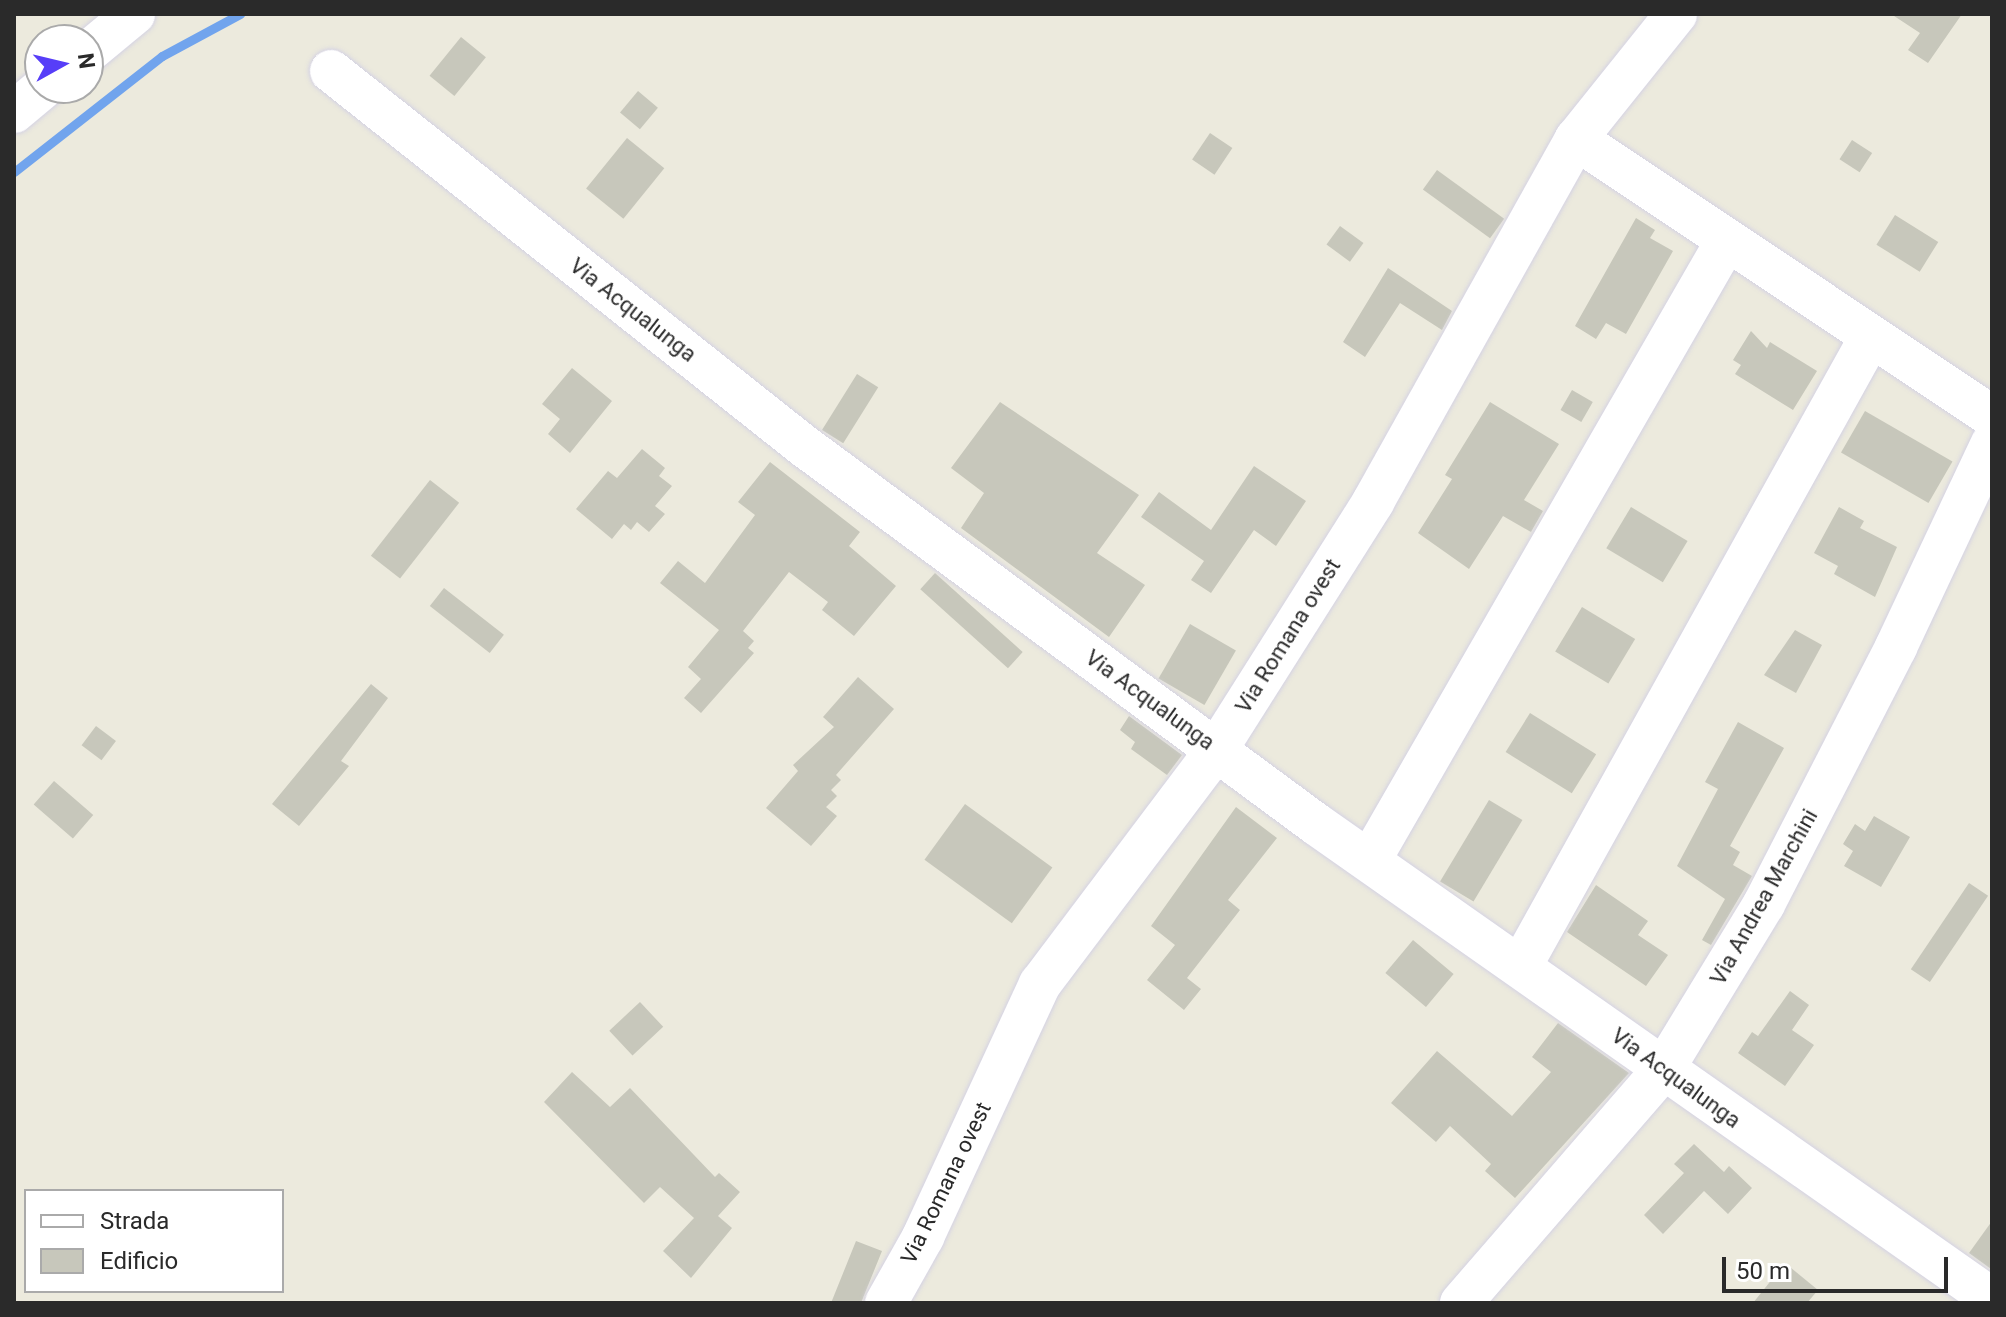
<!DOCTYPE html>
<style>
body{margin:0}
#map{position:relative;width:2006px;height:1317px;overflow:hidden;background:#eceadd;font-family:Roboto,sans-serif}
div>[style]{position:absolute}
.stream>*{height:9px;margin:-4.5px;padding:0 4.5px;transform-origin:4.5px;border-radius:4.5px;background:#71a4ed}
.building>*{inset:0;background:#c7c7bb;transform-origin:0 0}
.roads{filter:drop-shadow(0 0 2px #d4d2e3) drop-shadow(0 0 2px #d4d2e3)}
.minor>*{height:42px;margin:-21px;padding:0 21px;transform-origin:21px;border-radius:21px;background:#fff}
span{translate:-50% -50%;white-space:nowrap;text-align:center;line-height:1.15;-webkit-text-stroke:8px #fff;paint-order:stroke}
.street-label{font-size:22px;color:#2a2a2a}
.frame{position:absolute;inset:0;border:16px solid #2a2a2a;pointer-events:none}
.legend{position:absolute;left:24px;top:1189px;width:260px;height:104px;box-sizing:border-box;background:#fff;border:2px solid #aaa;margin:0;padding:10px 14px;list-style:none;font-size:24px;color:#2a2a2a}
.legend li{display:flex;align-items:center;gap:16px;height:40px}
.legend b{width:40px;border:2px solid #aaa}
.north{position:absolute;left:24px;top:24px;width:80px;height:80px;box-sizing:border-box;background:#fff;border:2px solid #aaa;border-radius:50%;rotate:82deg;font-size:22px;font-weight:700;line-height:32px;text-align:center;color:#2a2a2a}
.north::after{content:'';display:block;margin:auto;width:28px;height:36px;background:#573ef8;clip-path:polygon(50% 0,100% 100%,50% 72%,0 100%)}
.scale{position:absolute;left:1722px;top:1257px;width:226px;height:36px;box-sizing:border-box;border:4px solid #2a2a2a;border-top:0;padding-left:10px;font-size:24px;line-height:28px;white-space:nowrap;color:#2a2a2a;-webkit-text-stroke:6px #fff;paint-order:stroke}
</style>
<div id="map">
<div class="stream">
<div style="left:14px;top:172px;width:188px;rotate:-38.1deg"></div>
<div style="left:162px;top:56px;width:89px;rotate:-28.3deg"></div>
</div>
<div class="building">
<div style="clip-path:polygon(1891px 14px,1962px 14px,1928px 63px,1908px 50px,1920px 33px)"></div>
<div style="left:461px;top:37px;width:32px;height:50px;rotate:39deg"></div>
<div style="left:638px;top:91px;width:26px;height:28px;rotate:40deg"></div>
<div style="left:1210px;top:133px;width:27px;height:32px;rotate:34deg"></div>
<div style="left:627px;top:138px;width:48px;height:65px;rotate:39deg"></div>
<div style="left:1852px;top:140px;width:24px;height:23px;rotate:33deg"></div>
<div style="left:1437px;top:170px;width:83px;height:24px;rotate:36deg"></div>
<div style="left:1895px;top:215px;width:51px;height:35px;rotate:32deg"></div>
<div style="clip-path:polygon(1636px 218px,1655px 230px,1650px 238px,1673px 251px,1626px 334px,1606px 323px,1596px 339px,1575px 326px)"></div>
<div style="left:1340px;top:226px;width:29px;height:23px;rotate:36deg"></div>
<div style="clip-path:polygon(1388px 268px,1452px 311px,1442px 330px,1400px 303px,1365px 357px,1343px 342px)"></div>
<div style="clip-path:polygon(1751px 331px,1767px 348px,1770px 342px,1817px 371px,1793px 410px,1735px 374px,1741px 365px,1733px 360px)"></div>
<div style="clip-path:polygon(572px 368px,612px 401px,570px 453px,548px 434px,560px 419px,542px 404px)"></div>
<div style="left:857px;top:374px;width:25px;height:66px;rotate:32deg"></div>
<div style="left:1572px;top:390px;width:24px;height:23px;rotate:30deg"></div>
<div style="clip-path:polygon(1000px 402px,1139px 495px,1097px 553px,1145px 585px,1109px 637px,961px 528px,984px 493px,951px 468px)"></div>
<div style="clip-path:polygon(1490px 402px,1559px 444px,1524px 500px,1543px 511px,1531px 532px,1503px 516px,1469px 569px,1418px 533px,1452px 479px,1445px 475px)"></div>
<div style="left:1865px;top:411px;width:101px;height:48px;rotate:30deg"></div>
<div style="clip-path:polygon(642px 449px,665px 468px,659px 476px,672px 486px,655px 506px,665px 514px,649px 532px,637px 522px,631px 530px,624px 524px,612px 539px,576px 509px,608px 471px,617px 478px)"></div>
<div style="clip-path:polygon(770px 462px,860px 532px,849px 546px,896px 586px,854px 636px,822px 610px,828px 602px,789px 572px,743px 631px,754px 641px,748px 648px,754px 653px,701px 713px,684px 698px,701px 679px,688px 667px,719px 630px,660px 583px,678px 561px,705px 583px,755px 515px,738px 502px)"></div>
<div style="clip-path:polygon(1254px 466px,1306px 501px,1276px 546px,1254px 530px,1211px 593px,1191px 580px,1204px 561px,1141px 517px,1159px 492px,1211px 530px)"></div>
<div style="left:430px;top:480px;width:37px;height:96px;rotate:38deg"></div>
<div style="left:1631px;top:507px;width:66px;height:48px;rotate:31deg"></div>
<div style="clip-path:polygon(1839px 507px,1864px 521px,1860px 528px,1897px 547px,1875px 597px,1834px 574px,1838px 566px,1814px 553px)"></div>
<div style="left:935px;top:573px;width:118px;height:22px;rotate:42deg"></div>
<div style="left:444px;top:588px;width:76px;height:23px;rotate:38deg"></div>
<div style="left:1582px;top:607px;width:62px;height:52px;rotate:31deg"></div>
<div style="left:1190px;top:624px;width:53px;height:63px;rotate:30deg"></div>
<div style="clip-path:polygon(1795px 630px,1822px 645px,1796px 693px,1764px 675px)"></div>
<div style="clip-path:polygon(858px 677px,894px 709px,836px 775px,841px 780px,831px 790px,837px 796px,826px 807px,837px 816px,811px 846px,766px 808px,798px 771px,793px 765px,834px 727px,823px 717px)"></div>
<div style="clip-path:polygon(371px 684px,388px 698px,341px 761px,349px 766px,299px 826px,272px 804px)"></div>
<div style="left:1530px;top:713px;width:78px;height:46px;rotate:32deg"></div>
<div style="clip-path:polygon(1129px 716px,1182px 755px,1167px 775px,1131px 749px,1135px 742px,1120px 730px)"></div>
<div style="clip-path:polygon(1738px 722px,1784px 748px,1730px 846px,1740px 852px,1733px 865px,1752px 876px,1711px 945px,1702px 940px,1725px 899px,1677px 866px,1718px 789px,1705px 782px)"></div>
<div style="left:96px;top:726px;width:25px;height:24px;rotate:37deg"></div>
<div style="left:54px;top:781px;width:52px;height:31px;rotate:41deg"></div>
<div style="left:1489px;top:800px;width:39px;height:95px;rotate:31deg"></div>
<div style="left:965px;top:804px;width:108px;height:69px;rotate:36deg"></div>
<div style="clip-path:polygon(1236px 807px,1277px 838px,1228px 900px,1240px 910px,1187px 978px,1201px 989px,1184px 1010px,1147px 980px,1175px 945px,1151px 926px)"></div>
<div style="clip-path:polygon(1874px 816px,1910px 837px,1881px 887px,1844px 866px,1853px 851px,1843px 844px,1855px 824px,1865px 831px)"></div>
<div style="left:1969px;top:883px;width:23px;height:104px;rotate:34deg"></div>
<div style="clip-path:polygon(1596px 885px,1648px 921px,1638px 935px,1668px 955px,1646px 986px,1567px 932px)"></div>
<div style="left:1413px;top:940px;width:53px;height:43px;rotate:40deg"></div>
<div style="clip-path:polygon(1790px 991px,1809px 1005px,1792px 1030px,1814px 1045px,1785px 1086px,1738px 1053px,1752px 1032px,1758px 1036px)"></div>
<div style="left:640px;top:1002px;width:34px;height:42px;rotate:47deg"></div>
<div style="clip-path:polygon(1558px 1023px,1629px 1073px,1515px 1198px,1485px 1171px,1491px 1164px,1450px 1126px,1436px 1142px,1391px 1103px,1437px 1051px,1512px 1116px,1551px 1072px,1532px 1057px)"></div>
<div style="clip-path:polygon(572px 1072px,610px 1107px,630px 1088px,715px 1177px,719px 1173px,740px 1192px,718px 1216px,732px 1228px,691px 1278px,663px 1251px,694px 1218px,660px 1187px,644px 1203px,544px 1102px)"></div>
<div style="clip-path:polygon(1694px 1144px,1724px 1172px,1729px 1166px,1752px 1188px,1728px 1214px,1704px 1191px,1663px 1234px,1644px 1215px,1684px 1173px,1674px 1164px)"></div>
<div style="clip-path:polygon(1992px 1221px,1992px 1267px,1991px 1269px,1969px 1253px)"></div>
<div style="clip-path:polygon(856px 1241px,882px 1251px,867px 1288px,861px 1303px,831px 1303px)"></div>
<div style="clip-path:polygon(1785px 1263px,1818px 1290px,1807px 1303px,1753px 1303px)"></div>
</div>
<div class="roads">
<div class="minor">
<div style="left:88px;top:52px;width:60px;rotate:-39.6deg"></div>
<div style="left:331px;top:71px;width:604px;rotate:38.41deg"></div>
<div style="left:804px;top:446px;width:636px;rotate:36.44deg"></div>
<div style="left:1316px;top:824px;width:826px;rotate:35.09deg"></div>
<div style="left:14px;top:112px;width:38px;rotate:-40deg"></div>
<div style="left:1576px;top:139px;width:500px;rotate:33.7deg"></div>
<div style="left:1370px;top:860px;width:715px;rotate:-60.07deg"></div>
<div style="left:1522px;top:964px;width:718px;rotate:-60.94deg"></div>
<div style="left:886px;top:1303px;width:76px;rotate:-60.7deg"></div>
<div style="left:923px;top:1237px;width:279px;rotate:-65.2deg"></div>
<div style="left:1040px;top:984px;width:294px;rotate:-53deg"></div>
<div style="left:1217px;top:749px;width:292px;rotate:-57.7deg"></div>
<div style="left:1373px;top:502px;width:416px;rotate:-60.8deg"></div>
<div style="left:1576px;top:139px;width:160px;rotate:-51.3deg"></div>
<div style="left:1461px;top:1303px;width:308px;rotate:-49.1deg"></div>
<div style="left:1663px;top:1070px;width:194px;rotate:-58.7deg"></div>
<div style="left:1764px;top:904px;width:289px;rotate:-62.8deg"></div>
<div style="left:1896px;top:647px;width:225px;rotate:-64.8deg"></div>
</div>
</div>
<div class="street-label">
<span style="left:633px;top:310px;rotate:38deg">Via Acqualunga</span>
<span style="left:1288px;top:636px;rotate:-58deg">Via Romana ovest</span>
<span style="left:1150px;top:700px;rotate:36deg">Via Acqualunga</span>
<span style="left:1764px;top:897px;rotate:-61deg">Via Andrea Marchini</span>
<span style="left:1676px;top:1078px;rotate:36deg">Via Acqualunga</span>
<span style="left:946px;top:1183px;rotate:-64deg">Via Romana ovest</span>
</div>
<div class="frame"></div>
<ul class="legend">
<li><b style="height:10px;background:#fff"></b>Strada</li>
<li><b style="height:22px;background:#c7c7bb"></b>Edificio</li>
</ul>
<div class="north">N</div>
<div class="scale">50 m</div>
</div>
